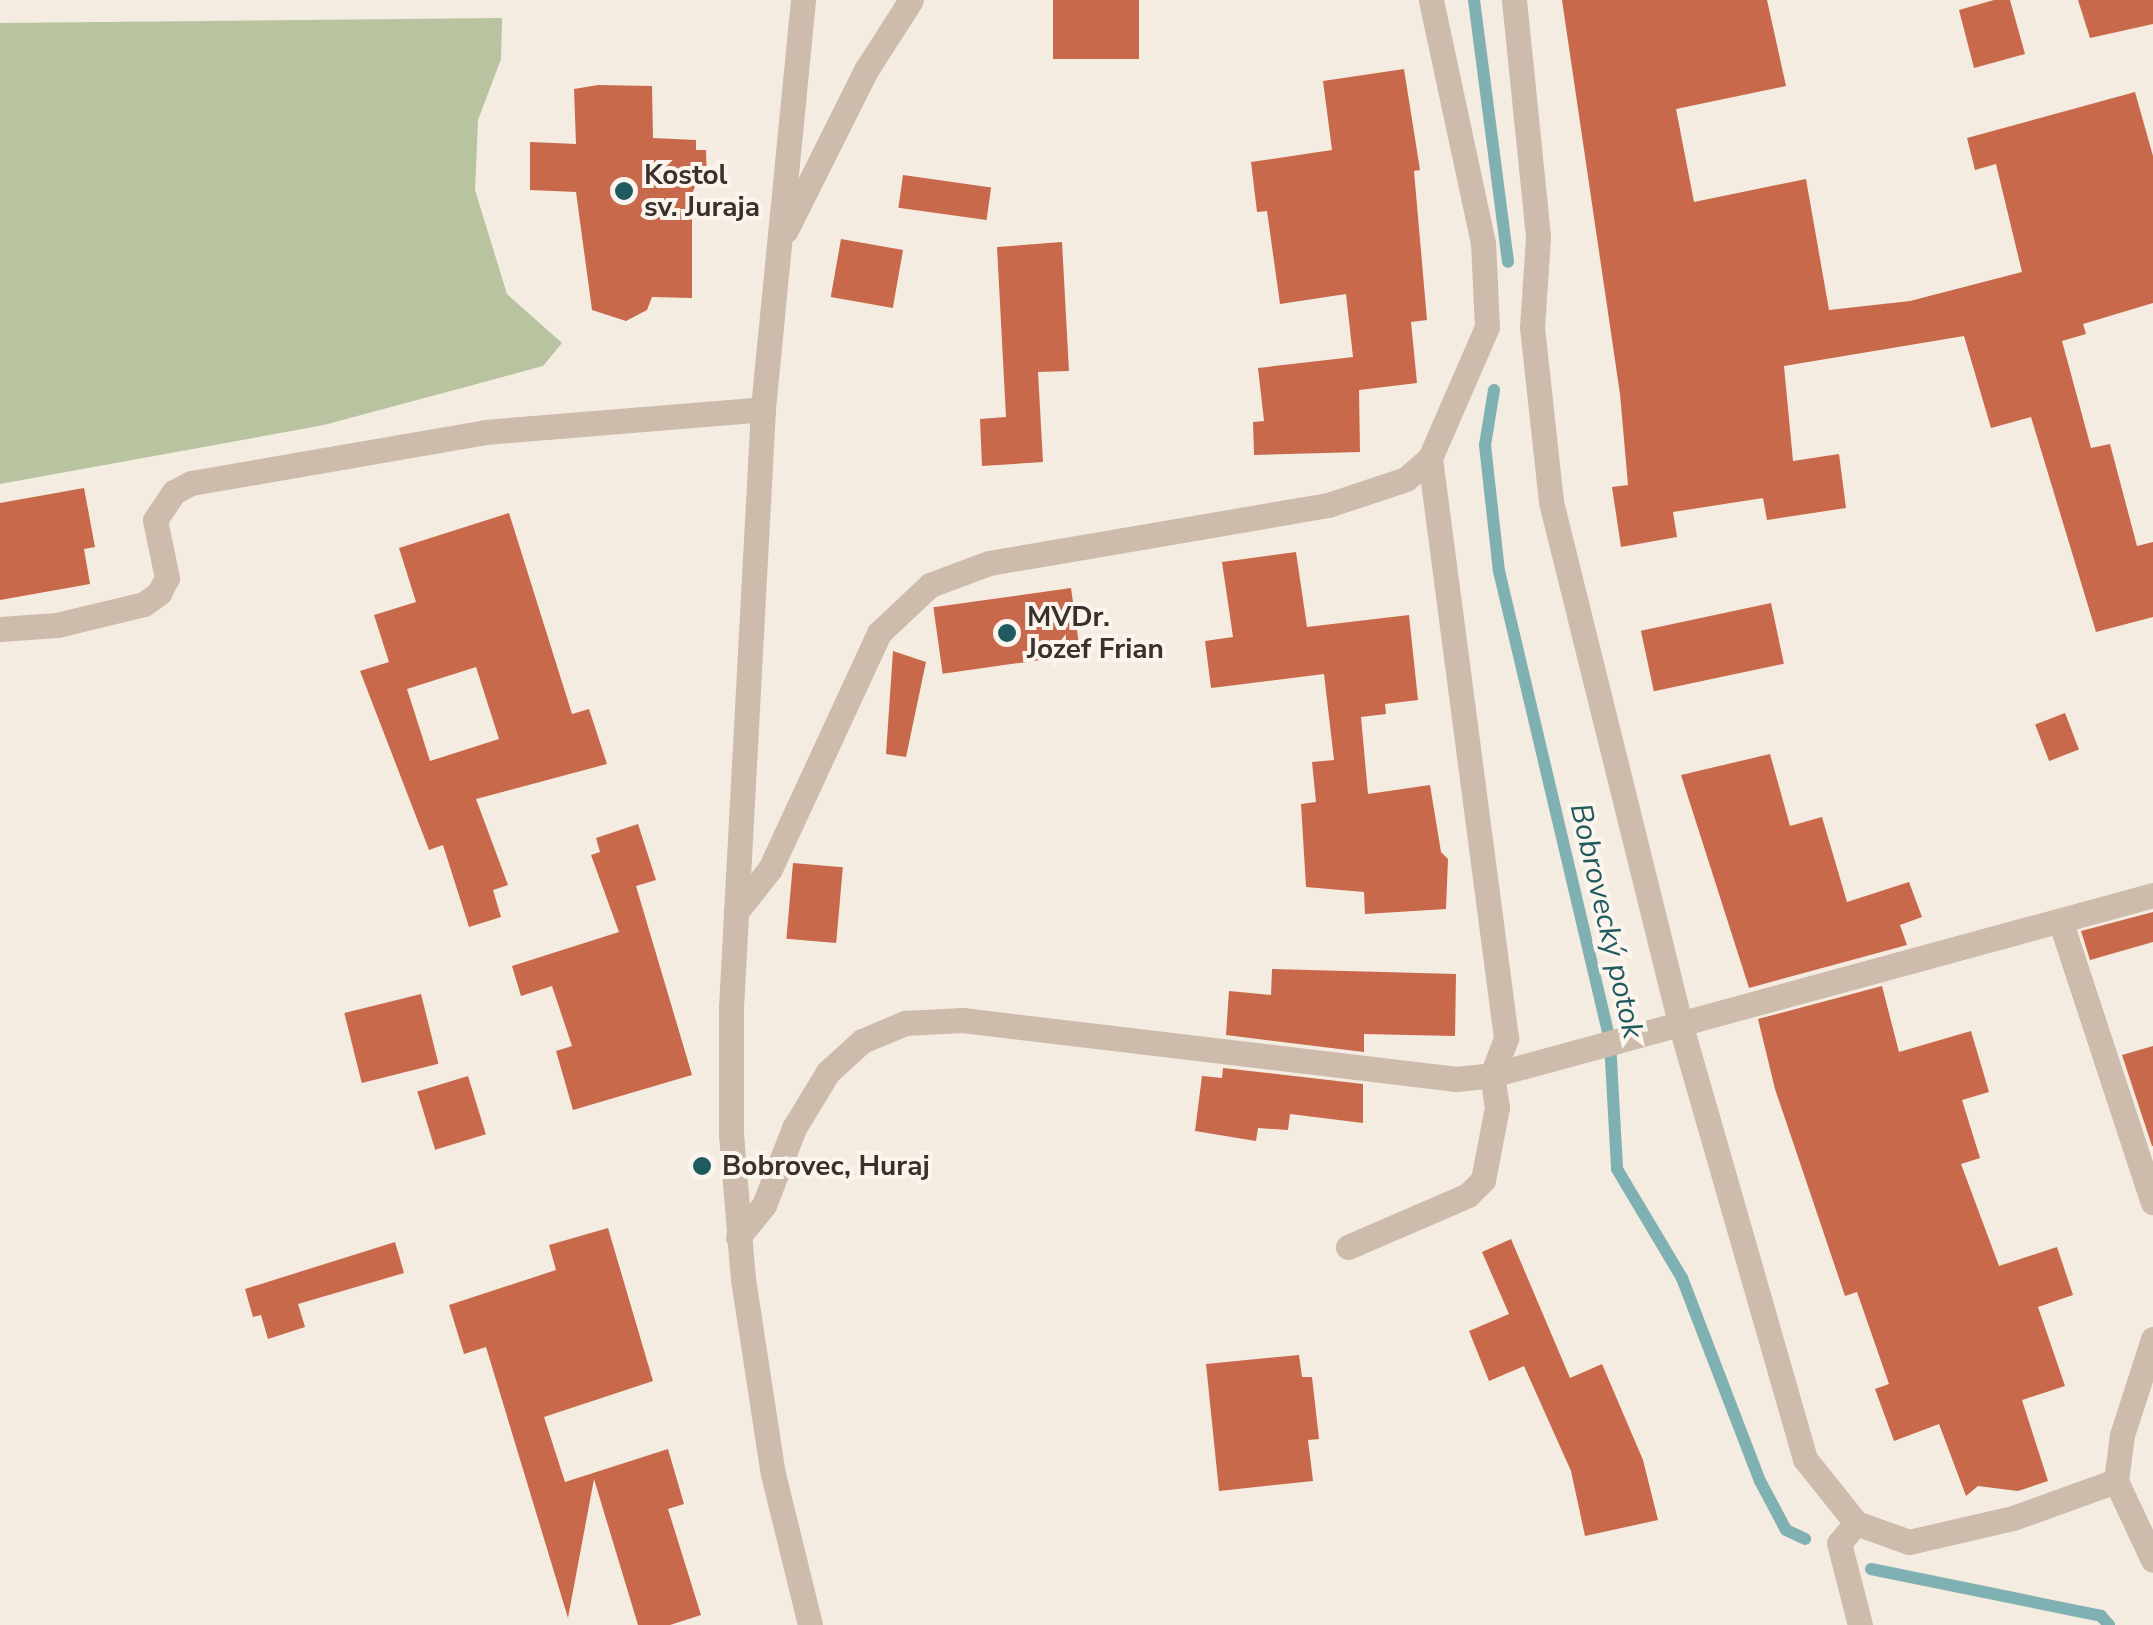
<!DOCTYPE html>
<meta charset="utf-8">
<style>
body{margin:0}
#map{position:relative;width:2153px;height:1625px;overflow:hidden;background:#f4ebe1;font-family:"Nunito Sans",sans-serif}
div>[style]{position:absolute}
.green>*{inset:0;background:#b8c4a0}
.stream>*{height:12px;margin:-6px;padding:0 6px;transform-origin:6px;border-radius:6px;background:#7fb0b2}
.building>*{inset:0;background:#c8694b;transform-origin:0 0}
.minor>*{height:25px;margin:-12.5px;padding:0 12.5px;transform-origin:12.5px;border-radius:12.5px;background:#cdbbac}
.dots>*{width:28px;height:28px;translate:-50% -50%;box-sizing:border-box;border:5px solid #fbf5ee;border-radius:50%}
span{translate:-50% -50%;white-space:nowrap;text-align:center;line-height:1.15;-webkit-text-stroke:8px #fbf5ee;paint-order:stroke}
.poi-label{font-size:28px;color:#3b302b;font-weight:700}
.left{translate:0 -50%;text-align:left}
.water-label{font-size:30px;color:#1f5a5e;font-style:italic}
</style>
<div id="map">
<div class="green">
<div style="clip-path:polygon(502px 18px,501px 59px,478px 120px,475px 190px,507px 294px,562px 343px,543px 366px,324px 425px,0 484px,0 23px)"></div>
</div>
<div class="stream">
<div style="left:1474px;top:0;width:264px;rotate:82.6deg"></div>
<div style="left:1494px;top:390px;width:56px;rotate:99.3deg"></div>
<div style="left:1485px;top:445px;width:127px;rotate:83.7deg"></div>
<div style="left:1499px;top:571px;width:484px;rotate:76.7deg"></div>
<div style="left:1610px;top:1042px;width:127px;rotate:86.8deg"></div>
<div style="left:1617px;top:1169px;width:127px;rotate:59.2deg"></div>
<div style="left:1682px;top:1278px;width:217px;rotate:69deg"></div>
<div style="left:1760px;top:1481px;width:55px;rotate:62deg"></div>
<div style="left:1786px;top:1530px;width:21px;rotate:25deg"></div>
<div style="left:1871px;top:1569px;width:235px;rotate:11.5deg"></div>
<div style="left:2101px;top:1616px;width:12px;rotate:48deg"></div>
</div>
<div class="building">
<div style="left:1053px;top:0;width:86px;height:59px"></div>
<div style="clip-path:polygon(1562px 0,1767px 0,1786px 86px,1676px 109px,1694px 202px,1806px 179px,1829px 310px,1910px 301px,2022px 272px,1996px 164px,1975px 170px,1967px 138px,2135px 92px,2153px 156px,2153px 303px,2083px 324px,2086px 334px,2062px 341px,2091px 448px,2110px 444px,2137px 546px,2153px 542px,2153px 617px,2096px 632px,2031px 417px,1991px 428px,1964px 336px,1784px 366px,1793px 461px,1839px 454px,1846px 508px,1767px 520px,1763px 498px,1673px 512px,1677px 537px,1621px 547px,1612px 487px,1628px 485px,1620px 394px)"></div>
<div style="clip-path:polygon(1994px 0,2010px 0,2025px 54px,1974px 68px,1959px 10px)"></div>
<div style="clip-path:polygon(2078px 0,2153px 0,2153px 24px,2090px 38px)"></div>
<div style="clip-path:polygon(1404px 69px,1420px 170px,1414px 171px,1427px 320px,1411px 322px,1417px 383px,1359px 390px,1360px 452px,1254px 455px,1253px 422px,1264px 421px,1258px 368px,1353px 357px,1346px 294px,1280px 304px,1267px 211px,1257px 212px,1251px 162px,1332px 150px,1323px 81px)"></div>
<div style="clip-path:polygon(598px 85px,652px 86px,653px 138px,696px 140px,696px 150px,706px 150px,707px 183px,696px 184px,692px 194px,692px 298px,652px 297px,647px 310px,626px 321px,592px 310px,576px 192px,530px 190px,530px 142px,576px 144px,574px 89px)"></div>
<div style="left:903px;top:175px;width:89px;height:33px;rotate:8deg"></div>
<div style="left:841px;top:239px;width:63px;height:59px;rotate:10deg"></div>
<div style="clip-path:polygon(1062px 242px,1069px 371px,1038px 372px,1043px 462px,982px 466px,980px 419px,1006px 417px,997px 247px)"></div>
<div style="clip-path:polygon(84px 488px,95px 547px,84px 549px,90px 584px,0 600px,0 503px)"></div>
<div style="clip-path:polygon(evenodd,509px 513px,572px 714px,589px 709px,607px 764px,476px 799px,508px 885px,493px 890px,501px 917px,469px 927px,443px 845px,429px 850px,360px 671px,389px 662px,374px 615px,416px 602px,399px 548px,509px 513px,476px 667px,499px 739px,430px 761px,407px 689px,476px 667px)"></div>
<div style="clip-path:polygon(1296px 552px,1307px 627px,1409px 615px,1418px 700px,1385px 704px,1386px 714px,1361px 717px,1368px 794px,1430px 785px,1441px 852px,1448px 859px,1446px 909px,1365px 914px,1364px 892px,1306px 887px,1301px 804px,1316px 802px,1312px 762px,1334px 760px,1324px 674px,1211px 688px,1205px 641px,1233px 637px,1222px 562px)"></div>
<div style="left:1071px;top:588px;width:67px;height:139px;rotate:82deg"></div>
<div style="left:1771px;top:603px;width:62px;height:133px;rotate:78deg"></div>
<div style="clip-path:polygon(893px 651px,926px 662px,906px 757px,886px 754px)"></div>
<div style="left:2065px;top:713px;width:39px;height:32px;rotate:69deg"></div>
<div style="clip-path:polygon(1770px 754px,1790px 826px,1822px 817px,1847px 902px,1909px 882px,1922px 917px,1900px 925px,1907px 945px,1749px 988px,1681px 775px)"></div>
<div style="clip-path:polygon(638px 824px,656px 880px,636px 886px,692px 1075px,573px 1110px,556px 1051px,572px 1046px,552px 986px,521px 996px,512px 966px,619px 932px,591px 855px,600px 852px,596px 838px)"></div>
<div style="left:793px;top:863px;width:50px;height:76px;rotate:5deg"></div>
<div style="clip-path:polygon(2153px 912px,2153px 942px,2090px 960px,2081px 931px)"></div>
<div style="clip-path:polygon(1272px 969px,1456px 974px,1455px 1036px,1364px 1034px,1364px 1052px,1226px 1035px,1229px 991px,1271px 995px)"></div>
<div style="clip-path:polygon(1882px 986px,1899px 1052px,1971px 1031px,1989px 1092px,1962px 1100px,1980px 1158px,1961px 1164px,1999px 1266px,2057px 1247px,2073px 1295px,2038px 1307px,2065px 1386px,2022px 1400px,2048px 1481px,2018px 1491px,1978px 1486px,1966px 1496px,1939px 1424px,1894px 1441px,1875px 1389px,1889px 1384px,1857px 1292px,1845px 1296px,1775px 1089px,1758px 1019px)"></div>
<div style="left:421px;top:994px;width:72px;height:79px;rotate:76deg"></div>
<div style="clip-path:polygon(2153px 1046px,2153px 1146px,2152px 1146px,2122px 1055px)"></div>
<div style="clip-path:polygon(1223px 1068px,1363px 1084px,1363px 1123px,1290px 1114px,1288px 1130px,1258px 1128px,1256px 1141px,1195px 1131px,1202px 1076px,1222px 1078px)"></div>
<div style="left:468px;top:1076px;width:61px;height:53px;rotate:73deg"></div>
<div style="clip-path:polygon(608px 1228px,653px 1381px,544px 1417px,565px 1482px,668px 1449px,684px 1504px,668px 1509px,701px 1615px,670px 1625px,638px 1625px,594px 1479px,568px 1618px,486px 1347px,464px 1354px,449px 1305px,556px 1270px,549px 1245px)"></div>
<div style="clip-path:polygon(1511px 1239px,1570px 1378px,1602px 1364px,1643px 1460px,1658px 1520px,1585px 1536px,1571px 1471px,1524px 1366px,1489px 1381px,1469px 1331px,1509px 1314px,1482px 1252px)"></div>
<div style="clip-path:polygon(395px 1242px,404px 1273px,298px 1304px,305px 1327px,268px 1339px,261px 1315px,253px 1317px,245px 1289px)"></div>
<div style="clip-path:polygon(1299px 1355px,1302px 1377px,1312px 1377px,1319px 1439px,1308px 1440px,1313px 1481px,1219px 1491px,1206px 1364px)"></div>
</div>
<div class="minor">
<div style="left:803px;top:0;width:411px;rotate:95.6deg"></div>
<div style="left:763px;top:409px;width:600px;rotate:93.06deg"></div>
<div style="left:731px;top:1008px;width:126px;rotate:90deg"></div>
<div style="left:731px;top:1134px;width:145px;rotate:85.3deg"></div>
<div style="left:743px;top:1279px;width:197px;rotate:81.3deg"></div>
<div style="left:773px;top:1474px;width:155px;rotate:76.2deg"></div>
<div style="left:1514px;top:0;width:238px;rotate:84.2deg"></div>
<div style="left:1538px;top:237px;width:90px;rotate:93.8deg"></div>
<div style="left:1532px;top:327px;width:176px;rotate:83.8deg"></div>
<div style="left:1551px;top:502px;width:537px;rotate:76.09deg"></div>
<div style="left:1680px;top:1023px;width:454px;rotate:74deg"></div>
<div style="left:1805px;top:1459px;width:82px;rotate:51.4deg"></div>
<div style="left:1856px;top:1523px;width:26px;rotate:130deg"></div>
<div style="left:1839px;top:1543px;width:85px;rotate:75.6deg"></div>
<div style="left:786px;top:230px;width:179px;rotate:-63.4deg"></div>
<div style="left:866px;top:70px;width:83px;rotate:-57.3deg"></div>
<div style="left:0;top:629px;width:57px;rotate:-4deg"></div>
<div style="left:57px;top:625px;width:89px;rotate:-13.6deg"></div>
<div style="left:144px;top:604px;width:19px;rotate:-36deg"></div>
<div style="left:159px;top:593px;width:17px;rotate:-62deg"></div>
<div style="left:167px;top:578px;width:59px;rotate:-101.7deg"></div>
<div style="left:155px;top:520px;width:34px;rotate:-56deg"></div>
<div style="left:174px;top:492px;width:19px;rotate:-28deg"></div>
<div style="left:191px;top:483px;width:298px;rotate:-9.8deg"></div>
<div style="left:485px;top:432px;width:279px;rotate:-4.7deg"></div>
<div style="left:736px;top:912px;width:55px;rotate:-51.7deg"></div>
<div style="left:770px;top:869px;width:260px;rotate:-65.2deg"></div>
<div style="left:879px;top:633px;width:70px;rotate:-43.3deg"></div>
<div style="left:930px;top:585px;width:63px;rotate:-20.4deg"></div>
<div style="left:989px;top:563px;width:344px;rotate:-9.7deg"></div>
<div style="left:1328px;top:505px;width:82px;rotate:-18.4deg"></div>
<div style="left:1406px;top:479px;width:32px;rotate:-41deg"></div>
<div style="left:2061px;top:923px;width:294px;rotate:71.8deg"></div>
<div style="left:738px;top:1237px;width:41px;rotate:-50.9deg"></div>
<div style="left:764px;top:1205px;width:83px;rotate:-68.7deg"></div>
<div style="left:794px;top:1128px;width:66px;rotate:-58.7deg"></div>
<div style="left:828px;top:1072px;width:46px;rotate:-42.4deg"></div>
<div style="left:862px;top:1041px;width:47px;rotate:-22.7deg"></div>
<div style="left:905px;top:1023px;width:57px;rotate:-3deg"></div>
<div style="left:962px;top:1020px;width:498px;rotate:6.8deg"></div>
<div style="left:1456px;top:1079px;width:36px;rotate:-6deg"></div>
<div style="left:1492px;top:1075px;width:685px;rotate:-15.23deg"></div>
<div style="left:1348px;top:1247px;width:131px;rotate:-23.4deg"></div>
<div style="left:1468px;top:1195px;width:21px;rotate:-45deg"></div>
<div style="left:1483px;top:1180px;width:74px;rotate:-79.1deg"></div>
<div style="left:1497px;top:1107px;width:32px;rotate:-99deg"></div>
<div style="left:1492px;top:1075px;width:40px;rotate:-69deg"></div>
<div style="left:1506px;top:1038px;width:585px;rotate:-97.47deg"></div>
<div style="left:1430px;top:458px;width:143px;rotate:-66.5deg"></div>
<div style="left:1487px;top:327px;width:84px;rotate:-92.7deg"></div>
<div style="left:1483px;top:243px;width:249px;rotate:-102.1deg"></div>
<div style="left:2116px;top:1481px;width:46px;rotate:-82.6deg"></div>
<div style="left:2122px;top:1435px;width:101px;rotate:-72.1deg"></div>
<div style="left:1856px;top:1523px;width:56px;rotate:19.7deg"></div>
<div style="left:1909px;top:1542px;width:107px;rotate:-13deg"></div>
<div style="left:2013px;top:1518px;width:109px;rotate:-19.8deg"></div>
<div style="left:2116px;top:1481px;width:87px;rotate:64.9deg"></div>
</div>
<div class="dots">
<div style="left:624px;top:191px;background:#1f5a5e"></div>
<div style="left:1007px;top:633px;background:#1f5a5e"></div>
<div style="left:702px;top:1166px;background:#1f5a5e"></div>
</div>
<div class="poi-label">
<span class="left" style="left:644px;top:191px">Kostol<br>sv. Juraja</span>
<span class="left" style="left:1027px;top:633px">MVDr.<br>Jozef Frian</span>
<span class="left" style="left:722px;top:1166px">Bobrovec, Huraj</span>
</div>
<div class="water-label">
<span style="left:1606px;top:921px;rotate:77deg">Bobrovecký potok</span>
</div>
</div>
